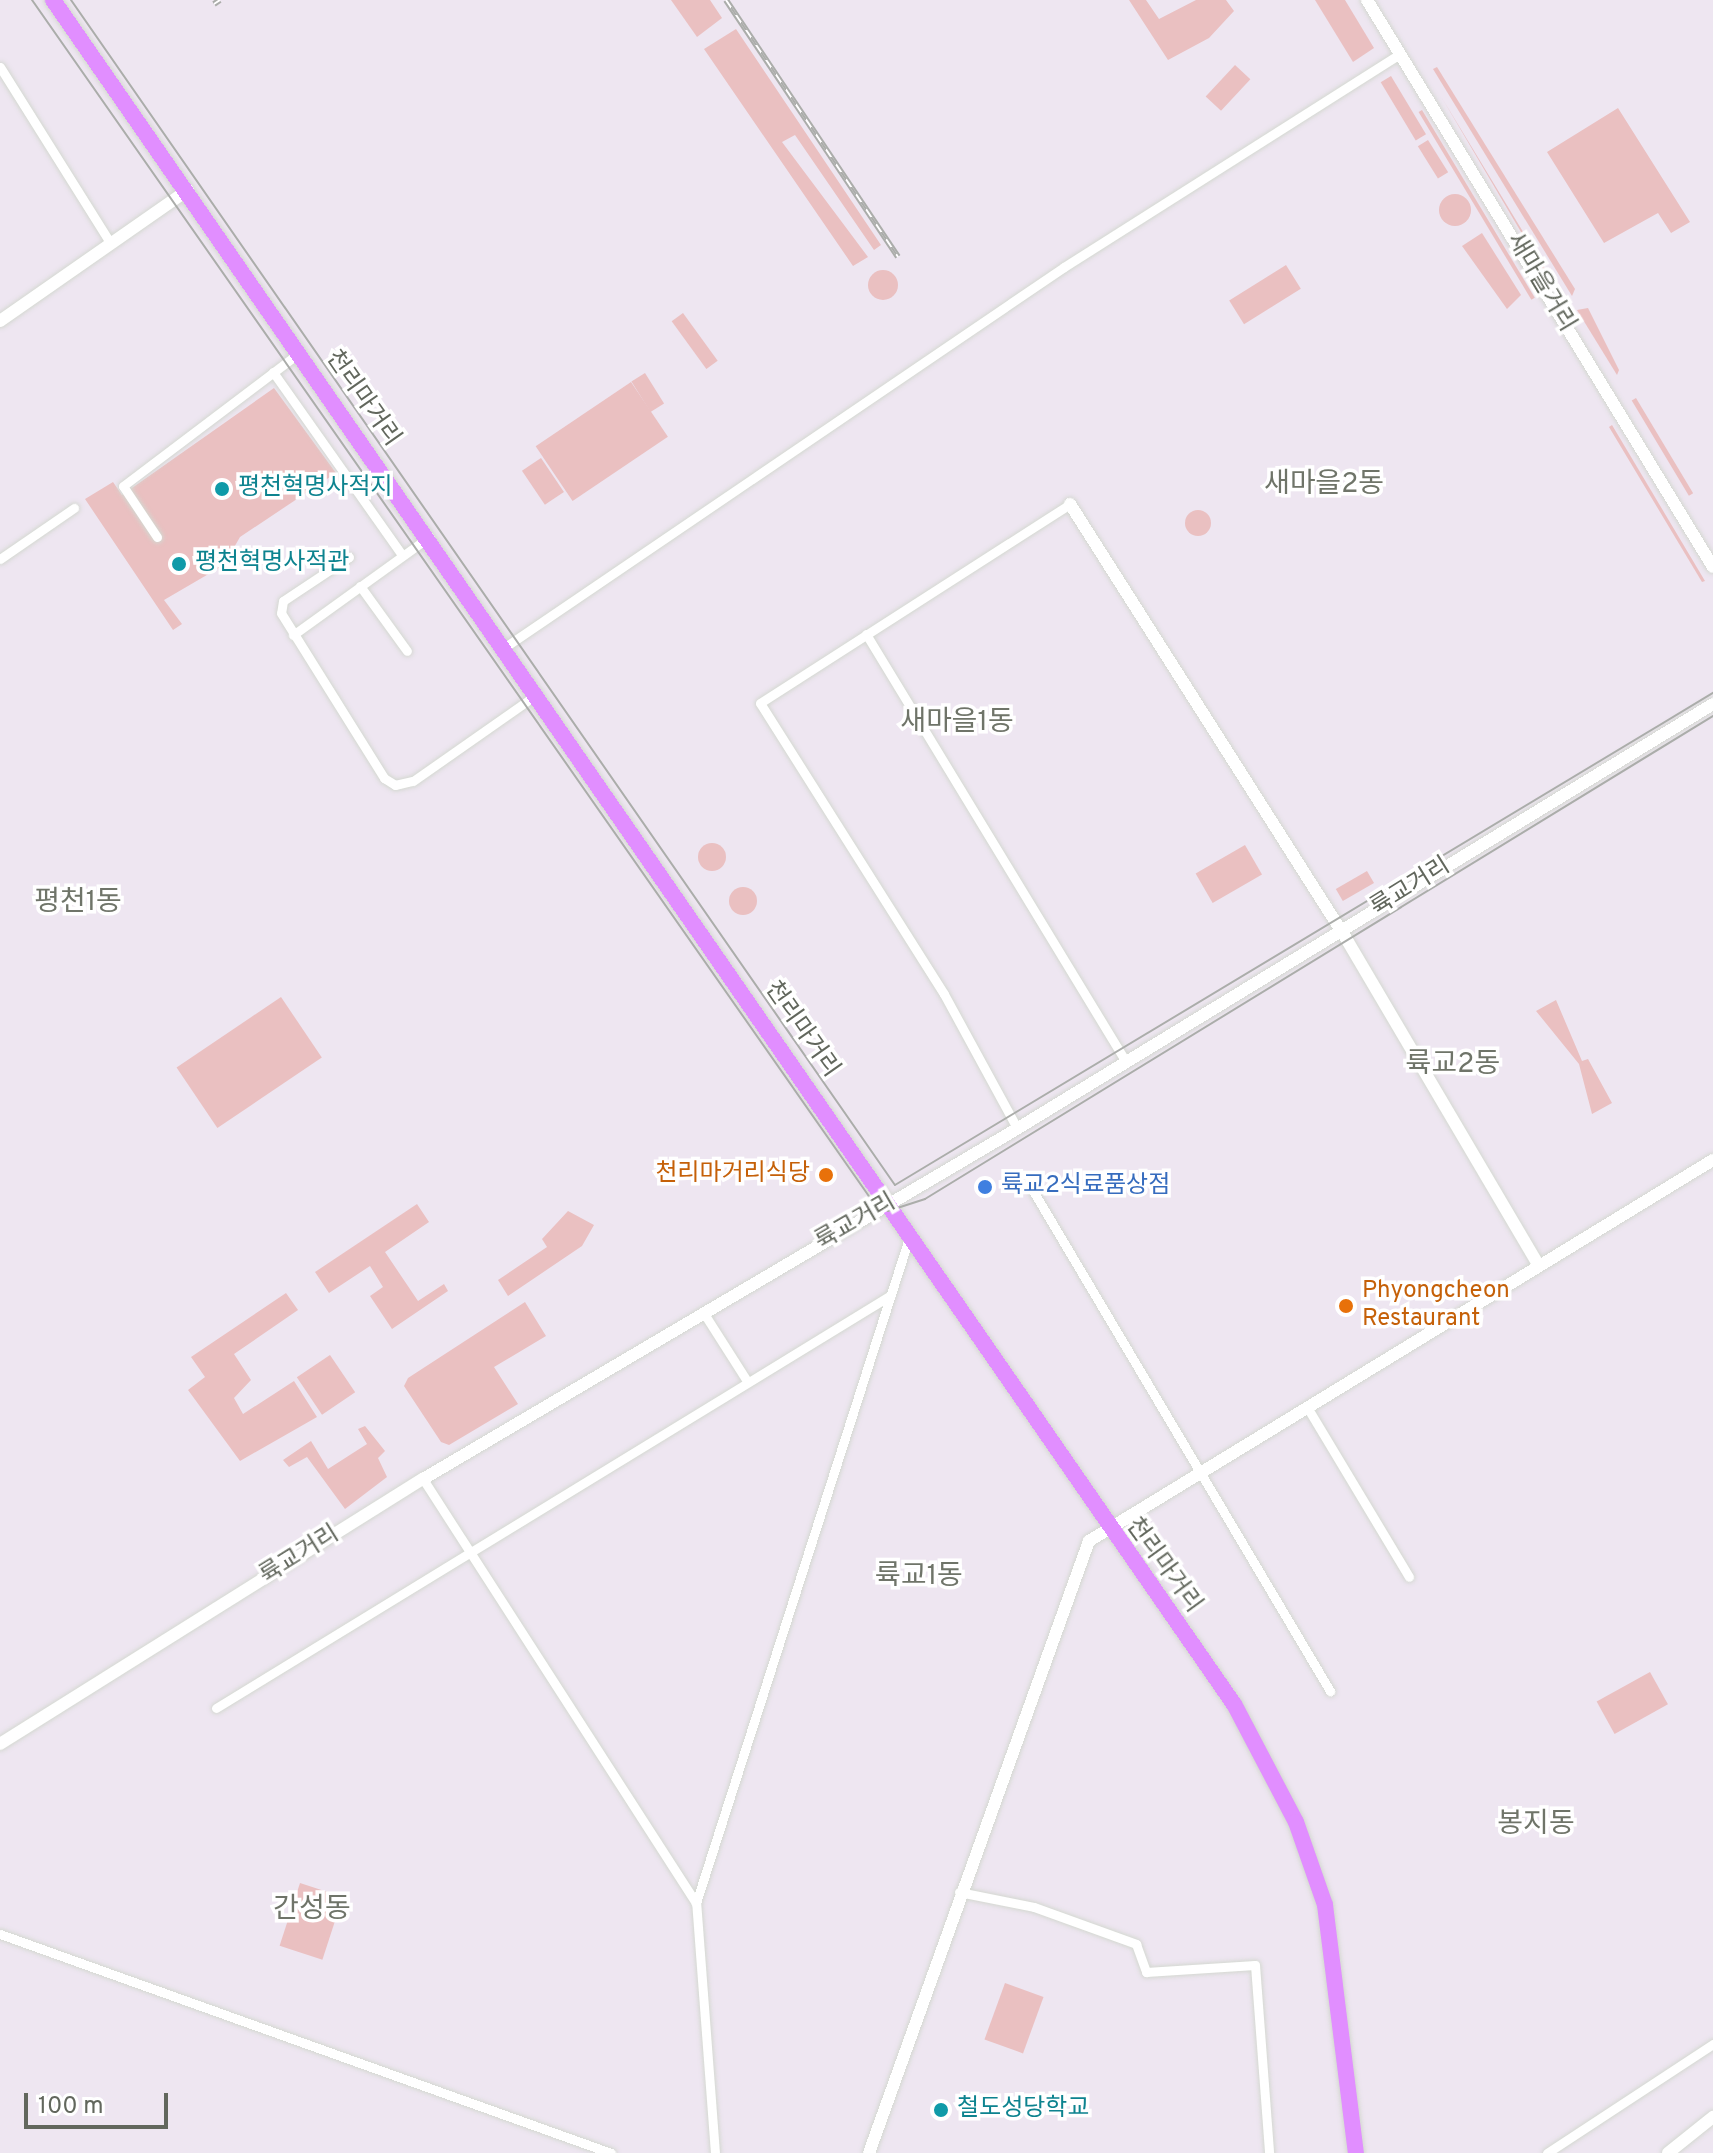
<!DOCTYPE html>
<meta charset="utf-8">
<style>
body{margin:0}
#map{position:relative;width:1713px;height:2153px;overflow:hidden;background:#eee6f1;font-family:Overpass,"Noto Sans KR",sans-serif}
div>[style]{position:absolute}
.green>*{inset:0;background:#eac0c1;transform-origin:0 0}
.round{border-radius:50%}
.roads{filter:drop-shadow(0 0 2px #d4d8d1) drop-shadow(0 0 2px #d4d8d1)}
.street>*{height:9px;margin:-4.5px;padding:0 4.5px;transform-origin:4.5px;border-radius:4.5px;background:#fff}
.secondary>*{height:12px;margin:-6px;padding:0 6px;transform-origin:6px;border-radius:6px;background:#fff}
.highway>*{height:16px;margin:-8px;padding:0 8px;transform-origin:8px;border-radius:8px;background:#e18eff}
.tram>*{height:2px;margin:-1px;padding:0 1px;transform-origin:1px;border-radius:1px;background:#abadaa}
.rail>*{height:6px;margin-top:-3px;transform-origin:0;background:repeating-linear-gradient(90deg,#fff 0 9px,#abadaa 0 18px);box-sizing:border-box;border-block:2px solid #abadaa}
.dots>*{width:22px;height:22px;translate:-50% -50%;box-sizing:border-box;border:4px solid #fff;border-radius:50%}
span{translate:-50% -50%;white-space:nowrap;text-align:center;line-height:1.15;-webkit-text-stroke:7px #fff;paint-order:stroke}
.street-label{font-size:24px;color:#62675d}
.culture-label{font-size:24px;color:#0d838f}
.left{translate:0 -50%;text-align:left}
.food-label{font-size:24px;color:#c56008}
.right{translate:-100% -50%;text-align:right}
.shop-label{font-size:24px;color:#366cbe}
.quarter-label{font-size:28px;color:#6f7469}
.scale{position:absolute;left:24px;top:2093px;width:144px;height:36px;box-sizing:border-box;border:4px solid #62675d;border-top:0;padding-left:10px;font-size:24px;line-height:28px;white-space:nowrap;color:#62675d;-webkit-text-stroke:6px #fff;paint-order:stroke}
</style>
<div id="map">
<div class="green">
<div style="clip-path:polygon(671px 0,710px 0,722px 18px,697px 37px)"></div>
<div style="clip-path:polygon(1129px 0,1146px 0,1159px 19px,1196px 0,1226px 0,1234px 11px,1209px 38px,1168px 60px)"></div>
<div style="clip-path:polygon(1315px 0,1345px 0,1374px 48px,1353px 62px)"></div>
<div style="clip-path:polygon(736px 29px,881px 245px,874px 250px,795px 135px,782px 142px,868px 257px,853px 266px,704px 49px)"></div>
<div style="left:1235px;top:65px;width:21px;height:43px;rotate:43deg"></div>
<div style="clip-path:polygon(1437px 67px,1575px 289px,1572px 296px,1433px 69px)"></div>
<div style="left:1391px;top:76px;width:68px;height:12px;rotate:59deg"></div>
<div style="clip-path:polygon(1442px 98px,1563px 298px,1557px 293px)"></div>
<div style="clip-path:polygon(1618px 108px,1690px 222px,1671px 233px,1658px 213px,1604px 243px,1547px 152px)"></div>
<div style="left:1422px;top:110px;width:219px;height:4px;rotate:59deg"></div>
<div style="left:1428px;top:140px;width:38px;height:12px;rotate:58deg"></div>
<div class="round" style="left:1439px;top:194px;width:32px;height:32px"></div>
<div style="clip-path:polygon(1482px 233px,1521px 295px,1507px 309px,1462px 246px)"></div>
<div style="left:1286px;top:265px;width:28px;height:67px;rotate:58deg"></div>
<div class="round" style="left:868px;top:270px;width:30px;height:30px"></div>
<div style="clip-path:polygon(1588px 308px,1619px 370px,1617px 375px,1577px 310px)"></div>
<div style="left:683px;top:313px;width:59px;height:14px;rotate:54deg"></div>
<div style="left:645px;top:373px;width:36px;height:16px;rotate:58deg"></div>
<div style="left:631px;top:382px;width:66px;height:115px;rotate:56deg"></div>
<div style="clip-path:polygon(274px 388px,336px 473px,240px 537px,224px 565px,164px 600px,182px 624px,173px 630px,85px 499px,113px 482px,122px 495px)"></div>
<div style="left:1636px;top:398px;width:111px;height:5px;rotate:59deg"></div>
<div style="clip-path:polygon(1612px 425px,1705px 581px,1702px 582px,1609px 427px)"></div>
<div style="left:541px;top:458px;width:41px;height:23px;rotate:56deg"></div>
<div class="round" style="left:1185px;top:510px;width:26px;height:26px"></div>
<div class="round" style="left:698px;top:843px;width:28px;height:28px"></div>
<div style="left:1245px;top:845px;width:34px;height:57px;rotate:60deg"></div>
<div style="left:1367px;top:871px;width:14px;height:36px;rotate:60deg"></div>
<div class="round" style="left:729px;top:887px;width:28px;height:28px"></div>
<div style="left:281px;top:997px;width:73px;height:126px;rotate:56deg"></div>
<div style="clip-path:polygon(1556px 1000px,1582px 1061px,1588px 1059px,1612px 1103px,1592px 1114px,1579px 1064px,1536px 1011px)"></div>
<div style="clip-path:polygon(417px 1204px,429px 1222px,385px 1252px,418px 1301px,444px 1284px,448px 1291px,392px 1329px,370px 1296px,383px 1287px,370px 1266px,329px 1293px,315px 1272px)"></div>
<div style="clip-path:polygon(568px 1211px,594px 1225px,582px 1246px,508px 1296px,498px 1280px,547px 1247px,542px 1239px)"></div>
<div style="clip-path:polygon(286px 1293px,298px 1310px,234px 1354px,251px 1380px,234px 1398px,243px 1414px,294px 1381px,317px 1417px,240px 1461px,188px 1390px,205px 1377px,191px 1357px)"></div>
<div style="clip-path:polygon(525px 1302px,546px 1336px,494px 1367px,518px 1404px,449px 1445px,441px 1442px,404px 1386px,408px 1378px)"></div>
<div style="left:330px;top:1355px;width:45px;height:40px;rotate:56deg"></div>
<div style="clip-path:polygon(365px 1426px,385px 1451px,378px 1458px,387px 1477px,345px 1509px,307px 1457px,289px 1467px,283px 1460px,311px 1441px,328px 1469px,367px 1444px,358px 1429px)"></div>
<div style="left:1650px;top:1672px;width:37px;height:61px;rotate:61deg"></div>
<div style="left:300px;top:1883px;width:45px;height:66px;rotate:18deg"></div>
<div style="left:1005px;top:1983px;width:41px;height:60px;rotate:20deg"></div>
</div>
<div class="roads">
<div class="street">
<div style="left:0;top:67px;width:209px;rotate:57.9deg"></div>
<div style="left:273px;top:372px;width:224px;rotate:54.8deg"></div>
<div style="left:157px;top:537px;width:61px;rotate:-123.7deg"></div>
<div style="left:123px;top:486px;width:222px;rotate:-37.1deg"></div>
<div style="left:349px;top:557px;width:79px;rotate:146.3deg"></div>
<div style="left:283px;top:601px;width:12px;rotate:99deg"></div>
<div style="left:281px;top:613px;width:195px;rotate:58deg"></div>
<div style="left:384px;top:778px;width:13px;rotate:32deg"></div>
<div style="left:395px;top:785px;width:18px;rotate:-13deg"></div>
<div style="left:413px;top:781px;width:150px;rotate:-35deg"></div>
<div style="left:0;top:559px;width:90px;rotate:-34.6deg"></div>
<div style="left:360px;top:586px;width:80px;rotate:54.1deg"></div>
<div style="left:866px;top:634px;width:501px;rotate:58.72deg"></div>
<div style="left:293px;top:635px;width:168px;rotate:-35.8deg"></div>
<div style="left:505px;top:647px;width:676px;rotate:-34.21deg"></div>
<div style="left:1064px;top:267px;width:398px;rotate:-32.4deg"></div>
<div style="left:1017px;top:1128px;width:153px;rotate:-118.6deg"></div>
<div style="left:944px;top:994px;width:344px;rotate:-122.3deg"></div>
<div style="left:760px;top:703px;width:368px;rotate:-32.7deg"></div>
<div style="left:1029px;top:1184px;width:590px;rotate:59.3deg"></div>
<div style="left:703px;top:1312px;width:82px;rotate:57.5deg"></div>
<div style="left:1307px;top:1407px;width:198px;rotate:59deg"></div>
<div style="left:423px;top:1479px;width:504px;rotate:57.22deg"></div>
<div style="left:216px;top:1708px;width:791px;rotate:-31.46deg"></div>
<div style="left:959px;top:1892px;width:76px;rotate:11.3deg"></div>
<div style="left:1034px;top:1907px;width:109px;rotate:19.9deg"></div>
<div style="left:1136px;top:1944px;width:30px;rotate:70deg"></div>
<div style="left:1146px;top:1972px;width:109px;rotate:-3.7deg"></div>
<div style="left:1255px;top:1965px;width:189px;rotate:85.7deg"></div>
<div style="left:0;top:1934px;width:649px;rotate:19.72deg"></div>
<div style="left:715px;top:2153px;width:251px;rotate:-94.3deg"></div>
<div style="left:696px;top:1903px;width:698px;rotate:-72.24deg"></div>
<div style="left:1547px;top:2153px;width:199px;rotate:-33.3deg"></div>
</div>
<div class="secondary">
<div style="left:1367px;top:0;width:664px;rotate:58.61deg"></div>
<div style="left:0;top:321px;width:229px;rotate:-34.9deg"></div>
<div style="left:1070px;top:504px;width:517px;rotate:57.57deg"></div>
<div style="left:1347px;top:940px;width:378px;rotate:59.5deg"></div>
<div style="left:0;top:1744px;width:499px;rotate:-32.1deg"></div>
<div style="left:423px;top:1479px;width:681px;rotate:-30.52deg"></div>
<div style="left:1010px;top:1133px;width:824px;rotate:-31.39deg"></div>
<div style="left:869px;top:2153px;width:650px;rotate:-70.23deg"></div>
<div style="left:1089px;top:1541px;width:731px;rotate:-31.41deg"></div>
<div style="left:1668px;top:2153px;width:58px;rotate:-38.7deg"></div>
</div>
<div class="highway">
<div style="left:53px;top:0;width:2073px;rotate:55.28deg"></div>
<div style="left:1234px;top:1704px;width:133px;rotate:62.3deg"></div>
<div style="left:1296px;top:1822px;width:88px;rotate:70.7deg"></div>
<div style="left:1325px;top:1905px;width:250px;rotate:82.9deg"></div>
</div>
</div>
<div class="tram">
<div style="left:32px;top:0;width:1463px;rotate:55.02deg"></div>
<div style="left:871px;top:1199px;width:21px;rotate:35deg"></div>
<div style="left:888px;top:1211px;width:39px;rotate:-18deg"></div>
<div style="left:925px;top:1199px;width:924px;rotate:-31.51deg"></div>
<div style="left:71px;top:0;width:1443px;rotate:55.19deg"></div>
<div style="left:895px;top:1185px;width:955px;rotate:-31.03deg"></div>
</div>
<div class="rail">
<div style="left:726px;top:0;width:309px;rotate:56.2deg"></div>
<div style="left:214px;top:4px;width:7px;rotate:-34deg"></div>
</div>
<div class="dots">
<div style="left:222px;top:489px;background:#0f9aa8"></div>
<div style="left:179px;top:564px;background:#0f9aa8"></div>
<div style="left:826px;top:1175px;background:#e8710a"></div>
<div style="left:985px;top:1187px;background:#3f7fe0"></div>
<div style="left:1346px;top:1306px;background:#e8710a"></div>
<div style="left:941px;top:2110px;background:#0f9aa8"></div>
</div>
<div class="street-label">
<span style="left:1540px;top:283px;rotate:59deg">새마을거리</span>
<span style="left:362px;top:399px;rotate:55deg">천리마거리</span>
<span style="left:1411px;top:888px;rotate:-32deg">륙교거리</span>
<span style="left:801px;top:1030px;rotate:55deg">천리마거리</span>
<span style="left:856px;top:1223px;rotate:-30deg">륙교거리</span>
<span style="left:300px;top:1556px;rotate:-32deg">륙교거리</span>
<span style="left:1163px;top:1566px;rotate:54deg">천리마거리</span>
</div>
<div class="culture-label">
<span class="left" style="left:238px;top:489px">평천혁명사적지</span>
<span class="left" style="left:195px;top:564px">평천혁명사적관</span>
<span class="left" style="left:957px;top:2110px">철도성당학교</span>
</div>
<div class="food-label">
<span class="right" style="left:810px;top:1175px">천리마거리식당</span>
<span class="left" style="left:1362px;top:1306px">Phyongcheon<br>Restaurant</span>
</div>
<div class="shop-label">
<span class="left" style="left:1001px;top:1187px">륙교2식료품상점</span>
</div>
<div class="quarter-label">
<span style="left:1324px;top:485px">새마을2동</span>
<span style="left:957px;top:723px">새마을1동</span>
<span style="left:78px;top:903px">평천1동</span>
<span style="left:1453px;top:1065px">륙교2동</span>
<span style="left:919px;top:1577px">륙교1동</span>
<span style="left:1536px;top:1825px">봉지동</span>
<span style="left:312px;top:1910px">간성동</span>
</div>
<div class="scale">100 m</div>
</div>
